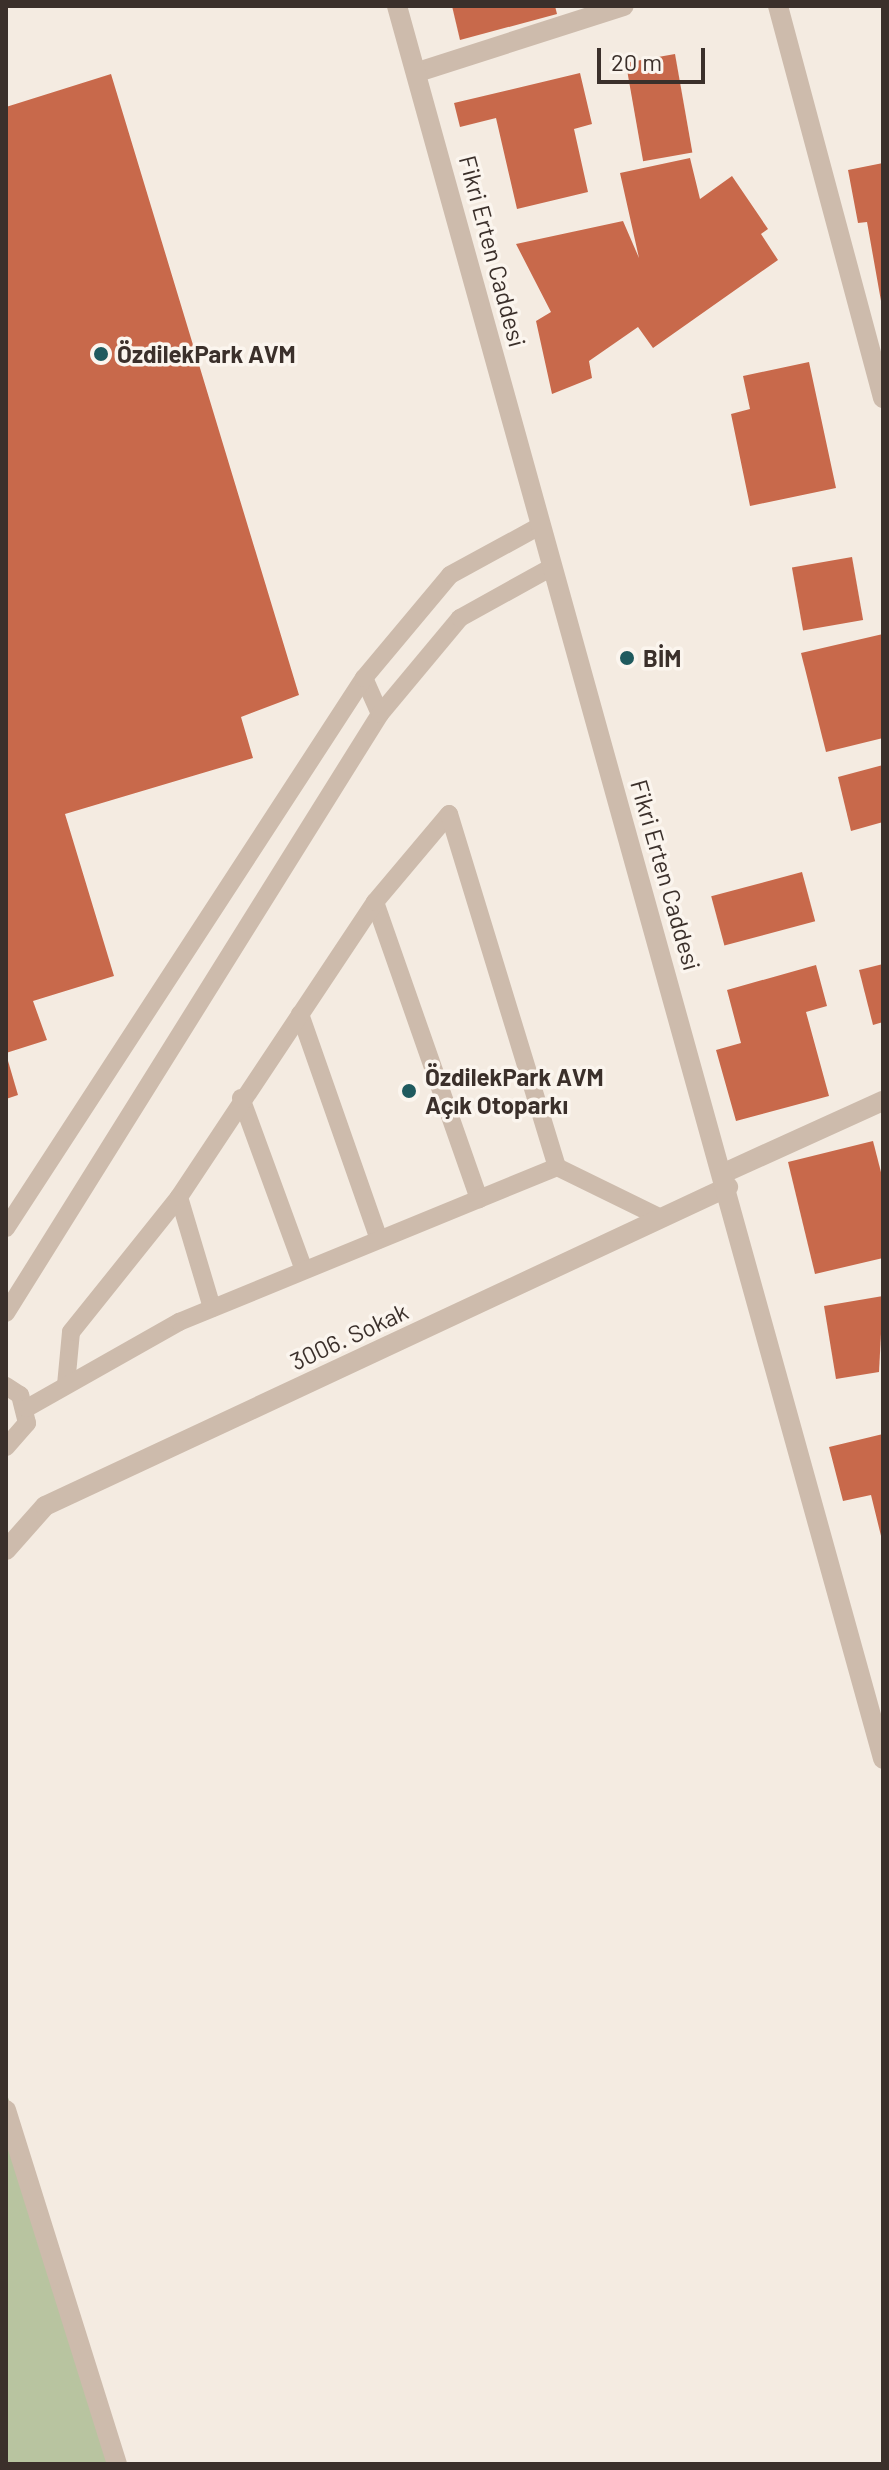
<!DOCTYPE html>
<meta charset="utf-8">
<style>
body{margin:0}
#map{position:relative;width:889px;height:2470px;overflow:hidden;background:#f4ebe1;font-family:Barlow,sans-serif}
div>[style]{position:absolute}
.green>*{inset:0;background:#b8c4a0}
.building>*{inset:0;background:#c8694b;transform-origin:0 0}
.service>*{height:18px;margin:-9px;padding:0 9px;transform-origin:9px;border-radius:9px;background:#cdbbac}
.minor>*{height:20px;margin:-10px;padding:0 10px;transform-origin:10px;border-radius:10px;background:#cdbbac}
.tertiary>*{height:20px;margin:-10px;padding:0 10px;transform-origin:10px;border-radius:10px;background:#cdbbac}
.dots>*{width:22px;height:22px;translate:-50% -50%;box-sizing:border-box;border:4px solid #fbf5ee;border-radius:50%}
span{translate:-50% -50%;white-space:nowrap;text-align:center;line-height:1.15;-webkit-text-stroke:7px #fbf5ee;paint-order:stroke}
.street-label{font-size:24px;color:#3b302b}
.poi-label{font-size:24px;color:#3b302b;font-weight:700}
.left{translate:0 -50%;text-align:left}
.frame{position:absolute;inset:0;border:8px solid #3b302b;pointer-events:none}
.scale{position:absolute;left:597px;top:48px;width:108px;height:36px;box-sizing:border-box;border:4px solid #3b302b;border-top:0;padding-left:10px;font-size:24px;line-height:28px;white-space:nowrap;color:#3b302b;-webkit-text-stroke:6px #fbf5ee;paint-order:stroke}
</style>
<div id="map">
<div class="green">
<div style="clip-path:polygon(6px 2091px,120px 2464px,6px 2464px)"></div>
</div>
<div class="building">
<div style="clip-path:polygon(452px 6px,555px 6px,557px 14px,460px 40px)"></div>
<div style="left:675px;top:54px;width:100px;height:50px;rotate:80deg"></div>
<div style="clip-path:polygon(580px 73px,592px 124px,574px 129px,588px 192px,517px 209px,496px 118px,460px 127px,454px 103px)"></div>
<div style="clip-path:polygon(111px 74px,299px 695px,241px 717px,253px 758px,65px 814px,114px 976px,33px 1001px,47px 1040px,6px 1053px,6px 107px)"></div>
<div style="clip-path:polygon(690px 158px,700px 199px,732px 176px,768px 229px,761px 234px,778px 260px,653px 348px,638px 327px,589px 361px,592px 378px,552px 394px,536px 321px,551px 312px,516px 244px,623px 221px,639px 258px,620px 173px)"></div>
<div style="clip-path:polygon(883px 163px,883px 301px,881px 301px,867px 222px,858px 223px,848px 170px)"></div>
<div style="clip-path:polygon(809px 362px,836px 488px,750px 506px,731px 414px,750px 409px,743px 376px)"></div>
<div style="left:852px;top:557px;width:64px;height:61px;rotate:80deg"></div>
<div style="clip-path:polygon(883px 634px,883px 738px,826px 752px,801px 653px)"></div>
<div style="clip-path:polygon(883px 765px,883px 822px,851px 831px,838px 777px)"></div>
<div style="left:802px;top:872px;width:51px;height:94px;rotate:75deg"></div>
<div style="clip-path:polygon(883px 964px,883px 1022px,873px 1025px,859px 970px)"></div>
<div style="clip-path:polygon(816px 965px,827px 1006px,806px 1012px,829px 1096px,736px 1121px,716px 1050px,741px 1043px,727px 990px)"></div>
<div style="clip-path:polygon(6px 1054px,18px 1095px,6px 1099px)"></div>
<div style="clip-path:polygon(873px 1141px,883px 1180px,883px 1258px,815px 1274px,788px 1162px)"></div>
<div style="clip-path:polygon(883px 1296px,879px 1372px,836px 1379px,824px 1306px)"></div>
<div style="clip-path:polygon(883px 1434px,883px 1540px,882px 1540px,871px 1495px,843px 1501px,829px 1447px)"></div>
</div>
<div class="service">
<div style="left:364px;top:678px;width:39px;rotate:66deg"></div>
<div style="left:375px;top:902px;width:315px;rotate:70.7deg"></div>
<div style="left:300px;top:1014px;width:239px;rotate:70.7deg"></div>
<div style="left:241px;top:1098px;width:183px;rotate:69.9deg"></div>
<div style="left:557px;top:1167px;width:116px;rotate:26.1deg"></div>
<div style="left:179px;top:1197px;width:116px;rotate:73.4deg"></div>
<div style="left:6px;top:1228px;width:656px;rotate:-56.94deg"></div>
<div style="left:364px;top:678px;width:134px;rotate:-50.1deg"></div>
<div style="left:450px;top:575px;width:102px;rotate:-28.6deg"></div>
<div style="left:6px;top:1313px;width:706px;rotate:-58.02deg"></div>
<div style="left:380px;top:714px;width:125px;rotate:-50.2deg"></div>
<div style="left:460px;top:618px;width:105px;rotate:-29deg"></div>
<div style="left:66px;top:1385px;width:53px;rotate:-84.6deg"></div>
<div style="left:71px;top:1332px;width:173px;rotate:-51.3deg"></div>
<div style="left:179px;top:1197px;width:354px;rotate:-56.4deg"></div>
<div style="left:375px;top:902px;width:115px;rotate:-49.9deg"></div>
<div style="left:6px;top:1386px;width:17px;rotate:33deg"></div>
<div style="left:20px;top:1395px;width:29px;rotate:76deg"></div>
<div style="left:27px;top:1423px;width:32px;rotate:131deg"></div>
<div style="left:27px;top:1408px;width:175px;rotate:-29.5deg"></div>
<div style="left:179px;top:1322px;width:409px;rotate:-22.3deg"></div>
<div style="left:557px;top:1167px;width:369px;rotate:-107deg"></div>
</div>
<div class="minor">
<div style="left:778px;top:6px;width:406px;rotate:75deg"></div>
<div style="left:418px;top:72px;width:216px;rotate:-17.8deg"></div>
<div style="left:724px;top:1173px;width:175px;rotate:-24.4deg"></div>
<div style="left:6px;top:1550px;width:59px;rotate:-48.4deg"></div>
<div style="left:45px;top:1506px;width:754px;rotate:-25.04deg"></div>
</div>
<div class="tertiary">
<div style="left:397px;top:6px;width:1819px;rotate:74.5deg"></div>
<div style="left:6px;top:2110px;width:371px;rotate:72.6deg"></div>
</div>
<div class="dots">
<div style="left:101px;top:354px;background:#1f5a5e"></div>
<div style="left:627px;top:658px;background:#1f5a5e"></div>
<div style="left:409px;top:1091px;background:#1f5a5e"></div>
</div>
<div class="street-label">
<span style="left:493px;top:251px;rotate:75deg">Fikri Erten Caddesi</span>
<span style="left:666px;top:875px;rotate:74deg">Fikri Erten Caddesi</span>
<span style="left:349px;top:1336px;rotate:-25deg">3006. Sokak</span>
</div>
<div class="poi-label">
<span class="left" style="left:117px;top:354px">ÖzdilekPark AVM</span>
<span class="left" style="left:643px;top:658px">BİM</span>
<span class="left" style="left:425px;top:1091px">ÖzdilekPark AVM<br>Açık Otoparkı</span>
</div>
<div class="frame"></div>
<div class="scale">20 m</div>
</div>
